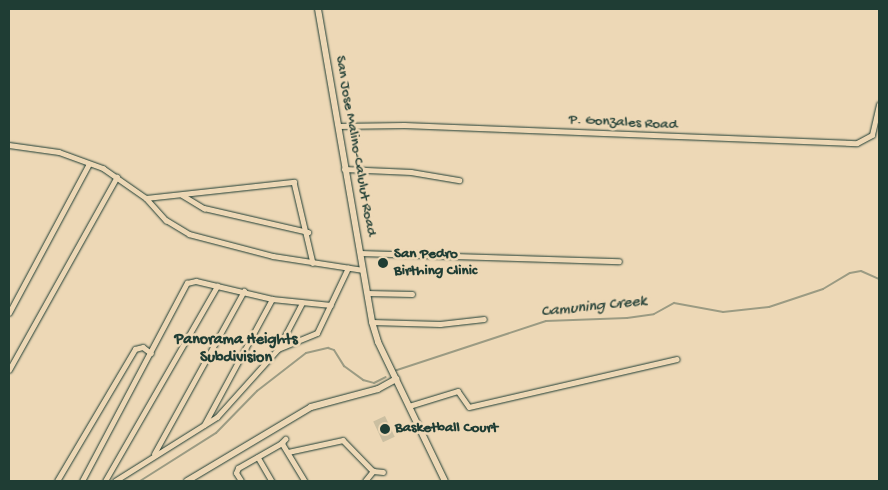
<!DOCTYPE html>
<style>
body{margin:0}
#map{position:relative;width:888px;height:490px;overflow:hidden;background:#edd8b6;font-family:"Gochi Hand",sans-serif}
div>[style]{position:absolute}
.green>*{inset:0;background:#cbbfa1;transform-origin:0 0}
.stream>*{height:2px;margin:-1px;padding:0 1px;transform-origin:1px;border-radius:1px;background:#9b9b83}
.roads{filter:drop-shadow(0 0 1px #1f3d34) drop-shadow(0 0 1px #1f3d34)}
.street>*{height:4.5px;margin:-2.25px;padding:0 2.25px;transform-origin:2.25px;border-radius:2.25px;background:#edd8b6}
.secondary>*{height:6px;margin:-3px;padding:0 3px;transform-origin:3px;border-radius:3px;background:#edd8b6}
.dots>*{width:14px;height:14px;translate:-50% -50%;box-sizing:border-box;border:2px solid #edd8b6;border-radius:50%}
span{translate:-50% -50%;white-space:nowrap;text-align:center;line-height:1.15;-webkit-text-stroke:5px #edd8b6;paint-order:stroke}
.street-label{font-size:15px;color:#1f3d34}
.poi-label{font-size:15px;color:#1f3d34;font-weight:700}
.left{translate:0 -50%;text-align:left}
.water-label{font-size:16px;color:#324b40;font-style:italic}
.neighbourhood-label{font-size:16px;color:#1f3d34;font-weight:700}
.frame{position:absolute;inset:0;border:10px solid #1f3d34;pointer-events:none}
</style>
<div id="map">
<div class="green">
<div style="left:385px;top:416px;width:23px;height:13px;rotate:65deg"></div>
</div>
<div class="stream">
<div style="left:394px;top:371px;width:160px;rotate:-18.2deg"></div>
<div style="left:546px;top:321px;width:81px;rotate:-2.1deg"></div>
<div style="left:627px;top:318px;width:27px;rotate:-8deg"></div>
<div style="left:654px;top:314px;width:23px;rotate:-29deg"></div>
<div style="left:674px;top:303px;width:50px;rotate:10.4deg"></div>
<div style="left:723px;top:312px;width:46px;rotate:-6.2deg"></div>
<div style="left:769px;top:307px;width:57px;rotate:-18.4deg"></div>
<div style="left:823px;top:289px;width:31px;rotate:-31deg"></div>
<div style="left:850px;top:273px;width:11px;rotate:-10deg"></div>
<div style="left:861px;top:271px;width:20px;rotate:24deg"></div>
<div style="left:140px;top:481px;width:90px;rotate:-32.3deg"></div>
<div style="left:216px;top:433px;width:59px;rotate:-45.7deg"></div>
<div style="left:257px;top:391px;width:62px;rotate:-37.8deg"></div>
<div style="left:306px;top:353px;width:23px;rotate:-13deg"></div>
<div style="left:328px;top:348px;width:6px;rotate:18deg"></div>
<div style="left:334px;top:350px;width:19px;rotate:58deg"></div>
<div style="left:344px;top:366px;width:24px;rotate:36deg"></div>
<div style="left:363px;top:380px;width:11px;rotate:15deg"></div>
<div style="left:374px;top:383px;width:13px;rotate:-27deg"></div>
</div>
<div class="roads">
<div class="street">
<div style="left:338px;top:126px;width:66px;rotate:-0.9deg"></div>
<div style="left:404px;top:125px;width:453px;rotate:2.3deg"></div>
<div style="left:857px;top:143px;width:17px;rotate:-28deg"></div>
<div style="left:872px;top:135px;width:31px;rotate:-77deg"></div>
<div style="left:9px;top:145px;width:50px;rotate:8deg"></div>
<div style="left:59px;top:152px;width:47px;rotate:20deg"></div>
<div style="left:103px;top:168px;width:52px;rotate:34.9deg"></div>
<div style="left:146px;top:198px;width:30px;rotate:48deg"></div>
<div style="left:166px;top:220px;width:27px;rotate:31deg"></div>
<div style="left:189px;top:234px;width:87px;rotate:14.7deg"></div>
<div style="left:273px;top:256px;width:91px;rotate:8.8deg"></div>
<div style="left:344px;top:169px;width:67px;rotate:2.6deg"></div>
<div style="left:411px;top:172px;width:49px;rotate:9.5deg"></div>
<div style="left:182px;top:195px;width:26px;rotate:31deg"></div>
<div style="left:204px;top:208px;width:107px;rotate:13deg"></div>
<div style="left:146px;top:198px;width:149px;rotate:-6.2deg"></div>
<div style="left:294px;top:182px;width:83px;rotate:76.8deg"></div>
<div style="left:360px;top:253px;width:259px;rotate:1.8deg"></div>
<div style="left:367px;top:293px;width:45px;rotate:1.3deg"></div>
<div style="left:9px;top:313px;width:169px;rotate:-61.8deg"></div>
<div style="left:372px;top:322px;width:68px;rotate:1.7deg"></div>
<div style="left:440px;top:324px;width:44px;rotate:-6.5deg"></div>
<div style="left:278px;top:349px;width:52px;rotate:-62.4deg"></div>
<div style="left:9px;top:370px;width:221px;rotate:-60.8deg"></div>
<div style="left:409px;top:406px;width:51px;rotate:-17deg"></div>
<div style="left:458px;top:391px;width:19px;rotate:55deg"></div>
<div style="left:469px;top:407px;width:213px;rotate:-13deg"></div>
<div style="left:204px;top:425px;width:143px;rotate:-61.6deg"></div>
<div style="left:286px;top:439px;width:6px;rotate:135deg"></div>
<div style="left:282px;top:443px;width:44px;rotate:58.8deg"></div>
<div style="left:288px;top:452px;width:56px;rotate:-12.3deg"></div>
<div style="left:343px;top:440px;width:43px;rotate:45.9deg"></div>
<div style="left:373px;top:471px;width:10px;rotate:6deg"></div>
<div style="left:154px;top:454px;width:186px;rotate:-61.1deg"></div>
<div style="left:258px;top:457px;width:28px;rotate:60deg"></div>
<div style="left:57px;top:481px;width:153px;rotate:-59.4deg"></div>
<div style="left:135px;top:349px;width:8px;rotate:-14deg"></div>
<div style="left:143px;top:347px;width:10px;rotate:37deg"></div>
<div style="left:82px;top:481px;width:224px;rotate:-62.1deg"></div>
<div style="left:187px;top:283px;width:9px;rotate:-13deg"></div>
<div style="left:196px;top:281px;width:78px;rotate:13.3deg"></div>
<div style="left:272px;top:299px;width:59px;rotate:5.8deg"></div>
<div style="left:105px;top:481px;width:225px;rotate:-60.1deg"></div>
<div style="left:115px;top:481px;width:120px;rotate:-32.1deg"></div>
<div style="left:217px;top:417px;width:91px;rotate:-48.1deg"></div>
<div style="left:278px;top:349px;width:42px;rotate:-22.3deg"></div>
<div style="left:317px;top:333px;width:72px;rotate:-64.5deg"></div>
<div style="left:241px;top:481px;width:9px;rotate:-122deg"></div>
<div style="left:236px;top:473px;width:5px;rotate:-68deg"></div>
<div style="left:238px;top:468px;width:51px;rotate:-29.6deg"></div>
<div style="left:365px;top:481px;width:13px;rotate:-51deg"></div>
</div>
<div class="secondary">
<div style="left:318px;top:9px;width:318px;rotate:80.2deg"></div>
<div style="left:372px;top:322px;width:21px;rotate:73deg"></div>
<div style="left:378px;top:342px;width:154px;rotate:64.3deg"></div>
<div style="left:187px;top:481px;width:144px;rotate:-30.8deg"></div>
<div style="left:311px;top:407px;width:69px;rotate:-15deg"></div>
<div style="left:378px;top:389px;width:21px;rotate:-29deg"></div>
</div>
</div>
<div class="dots">
<div style="left:383px;top:263px;background:#1f3d34"></div>
<div style="left:385px;top:429px;background:#1f3d34"></div>
</div>
<div class="street-label">
<span style="left:623px;top:123px;rotate:3deg">P. Gonzales Road</span>
<span style="left:355px;top:146px;rotate:80deg">San Jose Malino-Calulut Road</span>
</div>
<div class="poi-label">
<span class="left" style="left:394px;top:263px">San Pedro<br>Birthing Clinic</span>
<span class="left" style="left:395px;top:429px">Basketball Court</span>
</div>
<div class="water-label">
<span style="left:594px;top:308px;rotate:-6deg">Camuning Creek</span>
</div>
<div class="neighbourhood-label">
<span style="left:236px;top:350px">Panorama Heights<br>Subdivision</span>
</div>
<div class="frame"></div>
</div>
